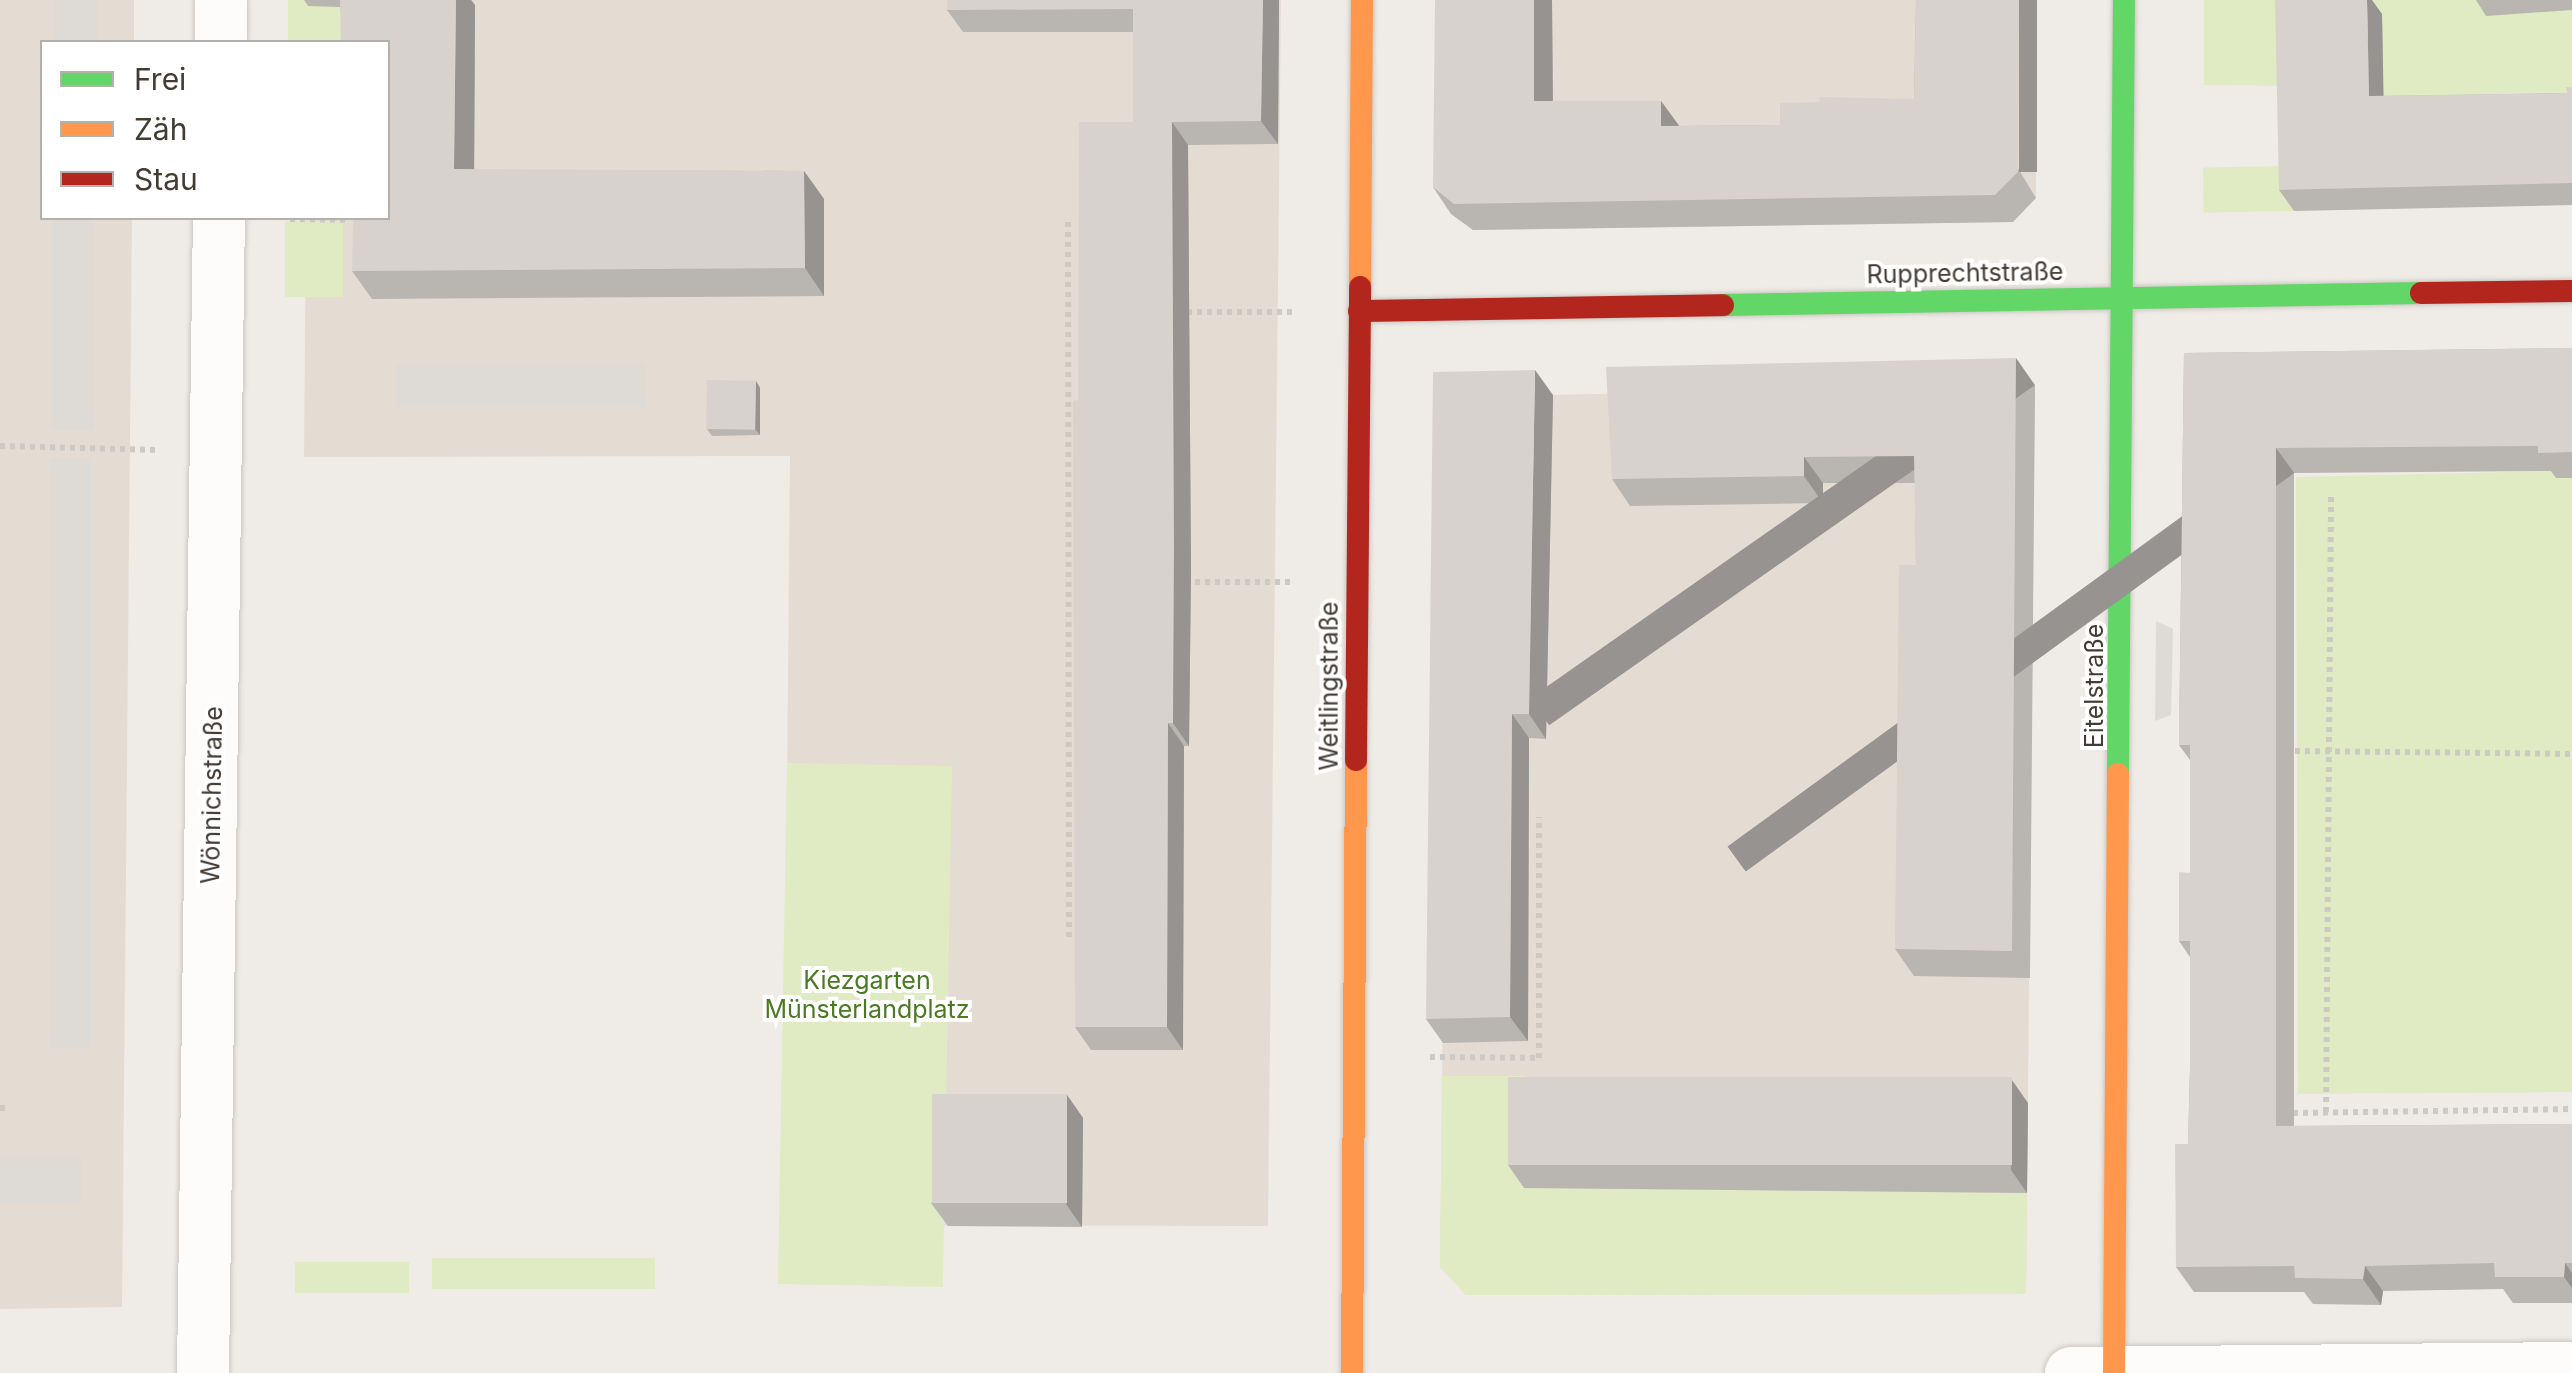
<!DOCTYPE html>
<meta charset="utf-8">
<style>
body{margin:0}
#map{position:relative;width:2572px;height:1373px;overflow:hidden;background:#efebe6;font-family:Inter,sans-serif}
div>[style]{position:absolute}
.residential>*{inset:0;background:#e4dcd2}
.green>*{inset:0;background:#e0ebc3;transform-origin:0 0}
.parking>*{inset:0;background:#dedad6;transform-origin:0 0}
.path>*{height:6px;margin-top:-3px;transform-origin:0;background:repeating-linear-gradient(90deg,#cdc9c5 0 5px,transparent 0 10px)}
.roads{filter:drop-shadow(0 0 2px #cbc7c2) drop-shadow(0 0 2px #cbc7c2)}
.street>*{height:52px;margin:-26px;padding:0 26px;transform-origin:26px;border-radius:26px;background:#fdfcfb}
.fast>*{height:22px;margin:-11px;padding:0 11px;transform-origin:11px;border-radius:11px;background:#63d668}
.slow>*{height:22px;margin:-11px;padding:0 11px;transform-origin:11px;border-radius:11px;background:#ff974d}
.jam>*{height:22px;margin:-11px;padding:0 11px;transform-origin:11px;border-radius:11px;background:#b3261e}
.wall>*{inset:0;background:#b9b5b0}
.shaded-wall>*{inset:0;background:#969390;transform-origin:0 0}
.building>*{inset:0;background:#d7d2cd;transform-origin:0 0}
span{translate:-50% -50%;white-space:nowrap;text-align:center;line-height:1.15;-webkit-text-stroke:8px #fff;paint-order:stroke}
.street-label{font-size:25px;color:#443b32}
.park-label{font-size:25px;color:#4c7a22}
.legend{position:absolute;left:40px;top:40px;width:350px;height:180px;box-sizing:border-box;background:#fff;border:2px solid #b4b1ad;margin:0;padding:12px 18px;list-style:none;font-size:30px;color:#443b32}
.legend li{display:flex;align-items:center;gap:20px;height:50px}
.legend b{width:50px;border:2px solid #b4b1ad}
</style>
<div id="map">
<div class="residential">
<div style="clip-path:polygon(0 0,134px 0,134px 42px,42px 42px,42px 218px,132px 218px,122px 1307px,0 1309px)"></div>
<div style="clip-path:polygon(308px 0,1281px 0,1268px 1226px,783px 1225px,790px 456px,304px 457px,306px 218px,388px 218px,388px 42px)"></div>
<div style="clip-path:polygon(1455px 0,2036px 0,2036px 198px,2013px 222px,1473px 230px,1451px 214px)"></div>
<div style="clip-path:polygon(2035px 385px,2026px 1294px,1466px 1295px,1440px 1267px,1450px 397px)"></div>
</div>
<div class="green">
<div style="left:288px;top:0;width:61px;height:42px"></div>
<div style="clip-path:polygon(2204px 0,2572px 0,2572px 114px,2384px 118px,2292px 86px,2204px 85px)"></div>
<div style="left:2293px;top:166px;width:45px;height:90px;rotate:89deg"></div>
<div style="left:285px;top:221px;width:58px;height:76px"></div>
<div style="clip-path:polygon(2555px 471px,2556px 478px,2572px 478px,2572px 1092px,2298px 1094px,2296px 477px)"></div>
<div style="left:952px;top:766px;width:521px;height:165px;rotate:91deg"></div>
<div style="clip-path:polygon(1442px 1076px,1524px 1076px,1524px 1188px,2027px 1193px,2026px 1294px,1466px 1295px,1440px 1267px)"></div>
<div style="left:655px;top:1258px;width:31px;height:223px;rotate:90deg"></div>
<div style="left:295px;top:1262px;width:114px;height:31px"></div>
</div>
<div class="parking">
<div style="left:54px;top:0;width:43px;height:42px"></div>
<div style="left:52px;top:218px;width:42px;height:212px"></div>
<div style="left:646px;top:365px;width:42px;height:250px;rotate:90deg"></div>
<div style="left:49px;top:458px;width:42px;height:590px"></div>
<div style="clip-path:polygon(2156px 621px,2173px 629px,2171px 715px,2155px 721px)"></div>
<div style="left:0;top:1157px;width:81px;height:46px"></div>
</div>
<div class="path">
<div style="left:290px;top:219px;width:55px;rotate:1deg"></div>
<div style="left:1068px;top:222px;width:715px;rotate:89.92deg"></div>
<div style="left:1187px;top:312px;width:106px"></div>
<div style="left:0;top:446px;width:160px;rotate:1.4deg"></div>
<div style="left:1195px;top:582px;width:96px"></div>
<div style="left:2295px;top:751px;width:277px;rotate:0.6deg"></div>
<div style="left:1430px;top:1057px;width:109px;rotate:0.5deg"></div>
<div style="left:1539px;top:1058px;width:241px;rotate:-90deg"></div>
<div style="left:0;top:1108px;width:10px"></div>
<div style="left:2326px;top:1112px;width:615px;rotate:-89.53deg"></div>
<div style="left:2293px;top:1113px;width:279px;rotate:-0.8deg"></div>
</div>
<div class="roads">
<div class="street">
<div style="left:221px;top:42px;width:42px;rotate:-90deg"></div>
<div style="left:203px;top:1373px;width:1155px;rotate:-89.21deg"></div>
<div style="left:2071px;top:1373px;width:501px;rotate:-0.57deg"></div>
</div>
<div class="fast">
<div style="left:1723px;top:305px;width:698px;rotate:-0.98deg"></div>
<div style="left:2118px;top:774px;width:774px;rotate:-89.56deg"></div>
</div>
<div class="slow">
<div style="left:1360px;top:287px;width:287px;rotate:-89.6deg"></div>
<div style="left:1352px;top:1373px;width:613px;rotate:-89.63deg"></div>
<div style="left:2114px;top:1373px;width:599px;rotate:-89.62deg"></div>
</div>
<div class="jam">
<div style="left:2421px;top:293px;width:151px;rotate:-0.8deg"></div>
<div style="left:1359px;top:311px;width:364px;rotate:-0.9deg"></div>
<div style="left:1356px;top:760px;width:473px;rotate:-89.5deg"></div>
</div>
</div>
<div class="wall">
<div style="clip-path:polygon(304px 0,471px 0,475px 5px,474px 170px,804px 171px,824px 199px,824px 296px,372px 299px,352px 271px,388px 218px,340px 7px,308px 6px)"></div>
<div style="clip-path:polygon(1279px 0,1278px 144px,1188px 145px,1191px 570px,1189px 746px,1184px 746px,1183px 1050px,1091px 1050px,1075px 1027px,1078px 400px,1133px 122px,1133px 32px,963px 32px,947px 10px)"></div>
<div style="clip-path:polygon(1552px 0,1553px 101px,1661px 101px,1679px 126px,1780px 125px,1820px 102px,1914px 99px,1916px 0,2036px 198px,2013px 222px,1473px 230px,1451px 214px,1433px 187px)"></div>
<div style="clip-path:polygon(2476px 0,2572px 0,2572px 10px,2486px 16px)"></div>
<div style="clip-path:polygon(2382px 14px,2383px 96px,2567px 93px,2572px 87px,2572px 205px,2294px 211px,2279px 190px)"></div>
<div style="clip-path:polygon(2572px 348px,2572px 478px,2556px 478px,2551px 471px,2294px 473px,2294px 1126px,2572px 1124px,2572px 1303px,2513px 1303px,2503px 1289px,2383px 1291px,2381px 1305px,2313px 1304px,2304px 1292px,2194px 1292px,2176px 1267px,2188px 1144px,2190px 1068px,2190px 957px,2179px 941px,2190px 873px,2190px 760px,2179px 745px,2184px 353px)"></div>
<div style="clip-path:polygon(756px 381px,760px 388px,760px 435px,712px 436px,707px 429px)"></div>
<div style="clip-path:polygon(2035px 385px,2030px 978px,1914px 976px,1895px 949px,1916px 565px,1915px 483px,1823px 483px,1823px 503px,1630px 506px,1612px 479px)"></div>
<div style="clip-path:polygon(1553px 395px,1546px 739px,1529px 738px,1528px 1041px,1443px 1043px,1426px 1019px)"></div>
<div style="clip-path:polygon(1067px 1095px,1083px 1118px,1082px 1227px,948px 1226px,931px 1203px)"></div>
<div style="clip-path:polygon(2028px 1103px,2027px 1193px,1524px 1188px,1508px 1165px)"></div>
</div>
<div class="shaded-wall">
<div style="clip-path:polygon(456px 0,471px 0,475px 5px,474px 197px,454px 169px)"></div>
<div style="clip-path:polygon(1263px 0,1279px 0,1278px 144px,1261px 121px)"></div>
<div style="clip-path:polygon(1534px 0,1552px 0,1553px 127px,1534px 101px)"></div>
<div style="left:2019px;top:0;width:18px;height:172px"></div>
<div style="clip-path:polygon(2367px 0,2372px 0,2382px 14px,2384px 118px,2369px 96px)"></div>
<div style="clip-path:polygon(1661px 101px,1680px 127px,1661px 126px)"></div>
<div style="clip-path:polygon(1172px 122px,1188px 145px,1191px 570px,1189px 746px,1173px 723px)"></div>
<div style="clip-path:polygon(804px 171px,824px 199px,824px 296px,805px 268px)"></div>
<div style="left:2016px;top:358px;width:33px;height:593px;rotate:55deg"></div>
<div style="clip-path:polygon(1535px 370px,1553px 395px,1546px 739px,1529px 714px)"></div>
<div style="clip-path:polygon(756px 381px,760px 388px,760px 435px,755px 429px)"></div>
<div style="left:2276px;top:448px;width:31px;height:678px;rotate:54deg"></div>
<div style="clip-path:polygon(1804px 457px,1823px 483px,1823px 503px,1804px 476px)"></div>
<div style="clip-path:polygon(1512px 714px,1529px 738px,1528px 1041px,1510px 1017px)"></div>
<div style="clip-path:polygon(1168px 723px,1184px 746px,1183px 1050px,1167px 1027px)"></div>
<div style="clip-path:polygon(2012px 1080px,2028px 1103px,2027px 1193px,2011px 1170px)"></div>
<div style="clip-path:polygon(1067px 1095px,1083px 1118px,1082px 1227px,1066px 1204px)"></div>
<div style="clip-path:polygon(2565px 1263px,2572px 1273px,2572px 1288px,2564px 1277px)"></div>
<div style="clip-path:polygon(2365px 1266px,2383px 1291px,2381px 1305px,2363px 1279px)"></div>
</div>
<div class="building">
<div style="clip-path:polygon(340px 0,456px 0,454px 169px,804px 171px,805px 268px,352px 271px,353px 218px,388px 218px,388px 42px,341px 42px)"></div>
<div style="clip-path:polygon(947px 0,1263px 0,1261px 121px,1172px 122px,1174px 547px,1173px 723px,1168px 723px,1167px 1027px,1075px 1027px,1073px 401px,1078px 400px,1079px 122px,1133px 122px,1133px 9px,947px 10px)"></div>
<div style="clip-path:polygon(1435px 0,1534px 0,1534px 101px,1661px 101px,1661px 126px,1780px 125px,1780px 103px,1820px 102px,1819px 97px,1914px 99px,1916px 0,2019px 0,2018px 172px,1995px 195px,1454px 204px,1433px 187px)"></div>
<div style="clip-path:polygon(2275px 0,2367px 0,2369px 96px,2567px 93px,2566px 87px,2572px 87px,2572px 183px,2279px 190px)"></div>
<div style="clip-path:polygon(2572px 348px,2572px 452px,2538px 453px,2538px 446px,2276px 448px,2276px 1126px,2572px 1124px,2572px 1263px,2565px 1263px,2564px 1277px,2495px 1277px,2494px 1263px,2365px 1266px,2363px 1279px,2295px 1278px,2294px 1266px,2176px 1267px,2175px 1144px,2188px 1144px,2190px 1068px,2190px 941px,2179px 941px,2179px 872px,2190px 873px,2190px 745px,2179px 745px,2184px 353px)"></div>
<div style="clip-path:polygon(2016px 358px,2012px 951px,1895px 949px,1899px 565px,1916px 565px,1914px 456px,1804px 457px,1804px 476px,1612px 479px,1606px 367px)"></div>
<div style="clip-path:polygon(1535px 370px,1529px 714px,1512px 714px,1510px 1017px,1426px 1019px,1433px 372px)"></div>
<div style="left:707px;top:380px;width:49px;height:49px;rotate:1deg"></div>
<div style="left:1508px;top:1077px;width:504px;height:88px"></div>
<div style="left:932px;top:1094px;width:135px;height:109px"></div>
</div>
<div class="street-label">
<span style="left:1965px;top:273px;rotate:-1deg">Rupprechtstraße</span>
<span style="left:1329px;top:686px;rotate:-90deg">Weitlingstraße</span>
<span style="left:2094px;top:686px;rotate:-90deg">Eitelstraße</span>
<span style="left:212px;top:795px;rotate:-89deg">Wönnichstraße</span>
</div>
<div class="park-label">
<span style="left:867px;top:995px">Kiezgarten<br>Münsterlandplatz</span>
</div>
<ul class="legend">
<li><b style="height:12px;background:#63d668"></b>Frei</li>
<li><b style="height:12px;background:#ff974d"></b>Zäh</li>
<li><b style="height:12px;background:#b3261e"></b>Stau</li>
</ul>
</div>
